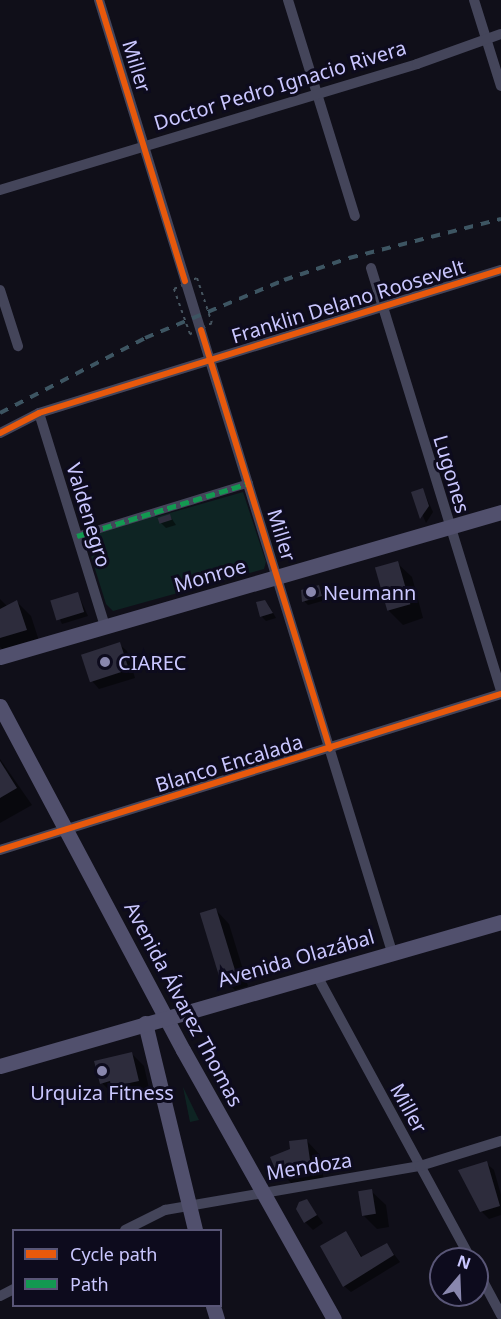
<!DOCTYPE html>
<meta charset="utf-8">
<style>
body{margin:0}
#map{position:relative;width:501px;height:1319px;overflow:hidden;background:#100f19;font-family:"Noto Sans",sans-serif}
div>[style]{position:absolute}
.green>*{inset:0;background:#0e2423}
.shadow>*{inset:0;background:#0007}
.building>*{inset:0;background:#2d2c3c;transform-origin:0 0}
.path>*{height:2px;margin-top:-1px;transform-origin:0;background:repeating-linear-gradient(90deg,#465560 0 3px,transparent 0 7.5px)}
.pedestrian>*{height:8px;margin:-4px;padding:0 4px;transform-origin:4px;border-radius:4px;background:#44455a}
.minor>*{height:10px;margin:-5px;padding:0 5px;transform-origin:5px;border-radius:5px;background:#44455a}
.secondary>*{height:15px;margin:-7.5px;padding:0 7.5px;transform-origin:7.5px;border-radius:7.5px;background:#51506d}
.rail>*{height:4px;margin-top:-2px;transform-origin:0;background:repeating-linear-gradient(90deg,#3d5562 0 9px,transparent 0 17px)}
.quiet>*{height:4.5px;margin-top:-2.25px;transform-origin:0;background:repeating-linear-gradient(90deg,#139951 0 9px,transparent 0 13.5px)}
.cycleway>*{height:6px;margin:-3px;padding:0 3px;transform-origin:3px;border-radius:3px;background:#e8590c}
.dots>*{width:16px;height:16px;translate:-50% -50%;box-sizing:border-box;border:3px solid #0d0b1d;border-radius:50%}
span{translate:-50% -50%;white-space:nowrap;text-align:center;line-height:1.15;-webkit-text-stroke:6px #0d0b1d;paint-order:stroke}
.street-label{font-size:20px;color:#cac7ff}
.poi-label{font-size:20px;color:#cac7ff}
.left{translate:0 -50%;text-align:left}
.legend{position:absolute;left:12px;top:1229px;width:210px;height:78px;box-sizing:border-box;background:#0d0b1d;border:2px solid #595677;margin:0;padding:8px 10px;list-style:none;font-size:18px;color:#cac7ff}
.legend li{display:flex;align-items:center;gap:12px;height:30px}
.legend b{width:30px;border:2px solid #595677}
.north{position:absolute;left:429px;top:1247px;width:60px;height:60px;box-sizing:border-box;background:#0d0b1d;border:2px solid #595677;border-radius:50%;rotate:19deg;font-size:16px;font-weight:700;line-height:24px;text-align:center;color:#cac7ff}
.north::after{content:'';display:block;margin:auto;width:21px;height:27px;background:#8987ae;clip-path:polygon(50% 0,100% 100%,50% 72%,0 100%)}
</style>
<div id="map">
<div class="green">
<div style="clip-path:polygon(243px 492px,266px 562px,264px 569px,113px 611px,106px 604px,85px 537px,154px 512px,156px 517px)"></div>
<div style="clip-path:polygon(183px 1087px,199px 1120px,190px 1122px)"></div>
</div>
<div class="shadow">
<div style="clip-path:polygon(423px 490px,433px 512px,426px 523px,413px 493px)"></div>
<div style="clip-path:polygon(170px 516px,176px 525px,166px 528px,161px 523px)"></div>
<div style="clip-path:polygon(397px 563px,412px 577px,423px 618px,403px 625px,389px 611px)"></div>
<div style="clip-path:polygon(318px 586px,326px 600px,308px 605px,304px 601px)"></div>
<div style="clip-path:polygon(78px 594px,88px 616px,62px 624px,52px 602px)"></div>
<div style="clip-path:polygon(0 599px,8px 607px,17px 602px,31px 616px,40px 644px,4px 651px,0 647px)"></div>
<div style="clip-path:polygon(265px 601px,269px 606px,276px 618px,266px 621px,261px 616px)"></div>
<div style="clip-path:polygon(119px 644px,127px 651px,135px 678px,99px 689px,92px 681px)"></div>
<div style="clip-path:polygon(0 759px,32px 805px,0 823px)"></div>
<div style="clip-path:polygon(215px 909px,229px 924px,248px 986px,235px 990px,220px 976px)"></div>
<div style="clip-path:polygon(132px 1054px,144px 1066px,150px 1093px,124px 1099px,120px 1094px,114px 1095px,102px 1083px)"></div>
<div style="clip-path:polygon(evenodd,306px 1140px,320px 1155px,324px 1181px,291px 1183px,277px 1168px,306px 1140px,318px 1165px,318px 1168px,292px 1170px,295px 1166px,318px 1165px)"></div>
<div style="clip-path:polygon(486px 1163px,494px 1170px,501px 1195px,501px 1215px,489px 1219px,481px 1211px)"></div>
<div style="clip-path:polygon(371px 1191px,386px 1205px,389px 1227px,377px 1229px,363px 1215px)"></div>
<div style="clip-path:polygon(307px 1201px,323px 1223px,313px 1230px,305px 1222px)"></div>
<div style="clip-path:polygon(346px 1233px,363px 1258px,387px 1245px,400px 1262px,351px 1292px,344px 1286px)"></div>
</div>
<div class="building">
<div style="clip-path:polygon(423px 488px,429px 506px,420px 519px,411px 492px)"></div>
<div style="left:170px;top:514px;width:6px;height:13px;rotate:72deg"></div>
<div style="left:398px;top:561px;width:45px;height:24px;rotate:74deg"></div>
<div style="clip-path:polygon(319px 585px,322px 596px,302px 602px,301px 590px)"></div>
<div style="left:78px;top:592px;width:21px;height:29px;rotate:73deg"></div>
<div style="clip-path:polygon(17px 600px,27px 630px,0 638px,0 609px)"></div>
<div style="clip-path:polygon(265px 600px,273px 613px,260px 617px,256px 602px)"></div>
<div style="left:120px;top:642px;width:29px;height:41px;rotate:72deg"></div>
<div style="clip-path:polygon(0 761px,17px 788px,0 798px)"></div>
<div style="left:216px;top:908px;width:67px;height:17px;rotate:73deg"></div>
<div style="clip-path:polygon(132px 1052px,139px 1081px,111px 1087px,110px 1081px,100px 1084px,94px 1061px)"></div>
<div style="clip-path:polygon(307px 1139px,311px 1167px,275px 1169px,270px 1157px,290px 1149px,289px 1141px)"></div>
<div style="clip-path:polygon(487px 1161px,500px 1206px,480px 1212px,458px 1170px)"></div>
<div style="left:372px;top:1189px;width:25px;height:14px;rotate:81deg"></div>
<div style="clip-path:polygon(307px 1199px,317px 1215px,304px 1223px,296px 1209px,299px 1202px)"></div>
<div style="clip-path:polygon(346px 1231px,361px 1257px,387px 1243px,394px 1255px,343px 1287px,320px 1246px)"></div>
</div>
<div class="path">
<div style="left:197px;top:278px;width:47px;rotate:71.6deg"></div>
<div style="left:212px;top:323px;width:25px;rotate:153deg"></div>
<div style="left:190px;top:334px;width:48px;rotate:-109.6deg"></div>
<div style="left:174px;top:289px;width:25px;rotate:-26deg"></div>
</div>
<div class="pedestrian">
<div style="left:77px;top:536px;width:180px;rotate:-17.1deg"></div>
</div>
<div class="minor">
<div style="left:99px;top:0;width:996px;rotate:72.89deg"></div>
<div style="left:288px;top:0;width:226px;rotate:72.8deg"></div>
<div style="left:474px;top:0;width:90px;rotate:72.6deg"></div>
<div style="left:0;top:190px;width:436px;rotate:-16.8deg"></div>
<div style="left:417px;top:64px;width:89px;rotate:-19.7deg"></div>
<div style="left:371px;top:268px;width:442px;rotate:72.9deg"></div>
<div style="left:0;top:290px;width:59px;rotate:72.2deg"></div>
<div style="left:39px;top:413px;width:223px;rotate:72.8deg"></div>
<div style="left:0;top:433px;width:44px;rotate:-27.1deg"></div>
<div style="left:39px;top:413px;width:484px;rotate:-17.2deg"></div>
<div style="left:0;top:850px;width:525px;rotate:-17.3deg"></div>
<div style="left:316px;top:974px;width:324px;rotate:61.5deg"></div>
<div style="left:125px;top:1230px;width:45px;rotate:-26.6deg"></div>
<div style="left:165px;top:1210px;width:259px;rotate:-9.8deg"></div>
<div style="left:420px;top:1166px;width:85px;rotate:-17.2deg"></div>
<div style="left:477px;top:1270px;width:51px;rotate:61.9deg"></div>
<div style="left:0;top:1296px;width:16px;rotate:-27deg"></div>
</div>
<div class="secondary">
<div style="left:0;top:657px;width:522px;rotate:-16.14deg"></div>
<div style="left:0;top:706px;width:390px;rotate:62deg"></div>
<div style="left:183px;top:1050px;width:308px;rotate:60.7deg"></div>
<div style="left:145px;top:1023px;width:213px;rotate:76.4deg"></div>
<div style="left:0;top:1066px;width:521px;rotate:-16.04deg"></div>
<div style="left:213px;top:1306px;width:14px;rotate:73deg"></div>
</div>
<div class="rail">
<div style="left:0;top:413px;width:163px;rotate:-27.3deg"></div>
<div style="left:145px;top:338px;width:151px;rotate:-22.6deg"></div>
<div style="left:284px;top:280px;width:69px;rotate:-18.7deg"></div>
<div style="left:349px;top:258px;width:157px;rotate:-14.4deg"></div>
</div>
<div class="quiet">
<div style="left:77px;top:536px;width:180px;rotate:-17.1deg"></div>
</div>
<div class="cycleway">
<div style="left:99px;top:0;width:294px;rotate:73deg"></div>
<div style="left:201px;top:330px;width:438px;rotate:72.9deg"></div>
<div style="left:0;top:433px;width:44px;rotate:-27.1deg"></div>
<div style="left:39px;top:413px;width:484px;rotate:-17.2deg"></div>
<div style="left:0;top:850px;width:525px;rotate:-17.3deg"></div>
</div>
<div class="dots">
<div style="left:311px;top:592px;background:#8987ae"></div>
<div style="left:105px;top:662px;background:#8987ae"></div>
<div style="left:102px;top:1071px;background:#8987ae"></div>
</div>
<div class="street-label">
<span style="left:137px;top:66px;rotate:73deg">Miller</span>
<span style="left:280px;top:85px;rotate:-17deg">Doctor Pedro Ignacio Rivera</span>
<span style="left:348px;top:301px;rotate:-17deg">Franklin Delano Roosevelt</span>
<span style="left:452px;top:474px;rotate:73deg">Lugones</span>
<span style="left:89px;top:515px;rotate:73deg">Valdenegro</span>
<span style="left:282px;top:535px;rotate:73deg">Miller</span>
<span style="left:210px;top:575px;rotate:-16deg">Monroe</span>
<span style="left:229px;top:763px;rotate:-17deg">Blanco Encalada</span>
<span style="left:296px;top:958px;rotate:-16deg">Avenida Olazábal</span>
<span style="left:184px;top:1004px;rotate:62deg">Avenida Álvarez Thomas</span>
<span style="left:409px;top:1108px;rotate:61deg">Miller</span>
<span style="left:309px;top:1166px;rotate:-9deg">Mendoza</span>
</div>
<div class="poi-label">
<span class="left" style="left:323px;top:592px">Neumann</span>
<span class="left" style="left:118px;top:662px">CIAREC</span>
<span style="left:102px;top:1092px">Urquiza Fitness</span>
</div>
<ul class="legend">
<li><b style="height:8px;background:#e8590c"></b>Cycle path</li>
<li><b style="height:8px;background:#139951"></b>Path</li>
</ul>
<div class="north">N</div>
</div>
